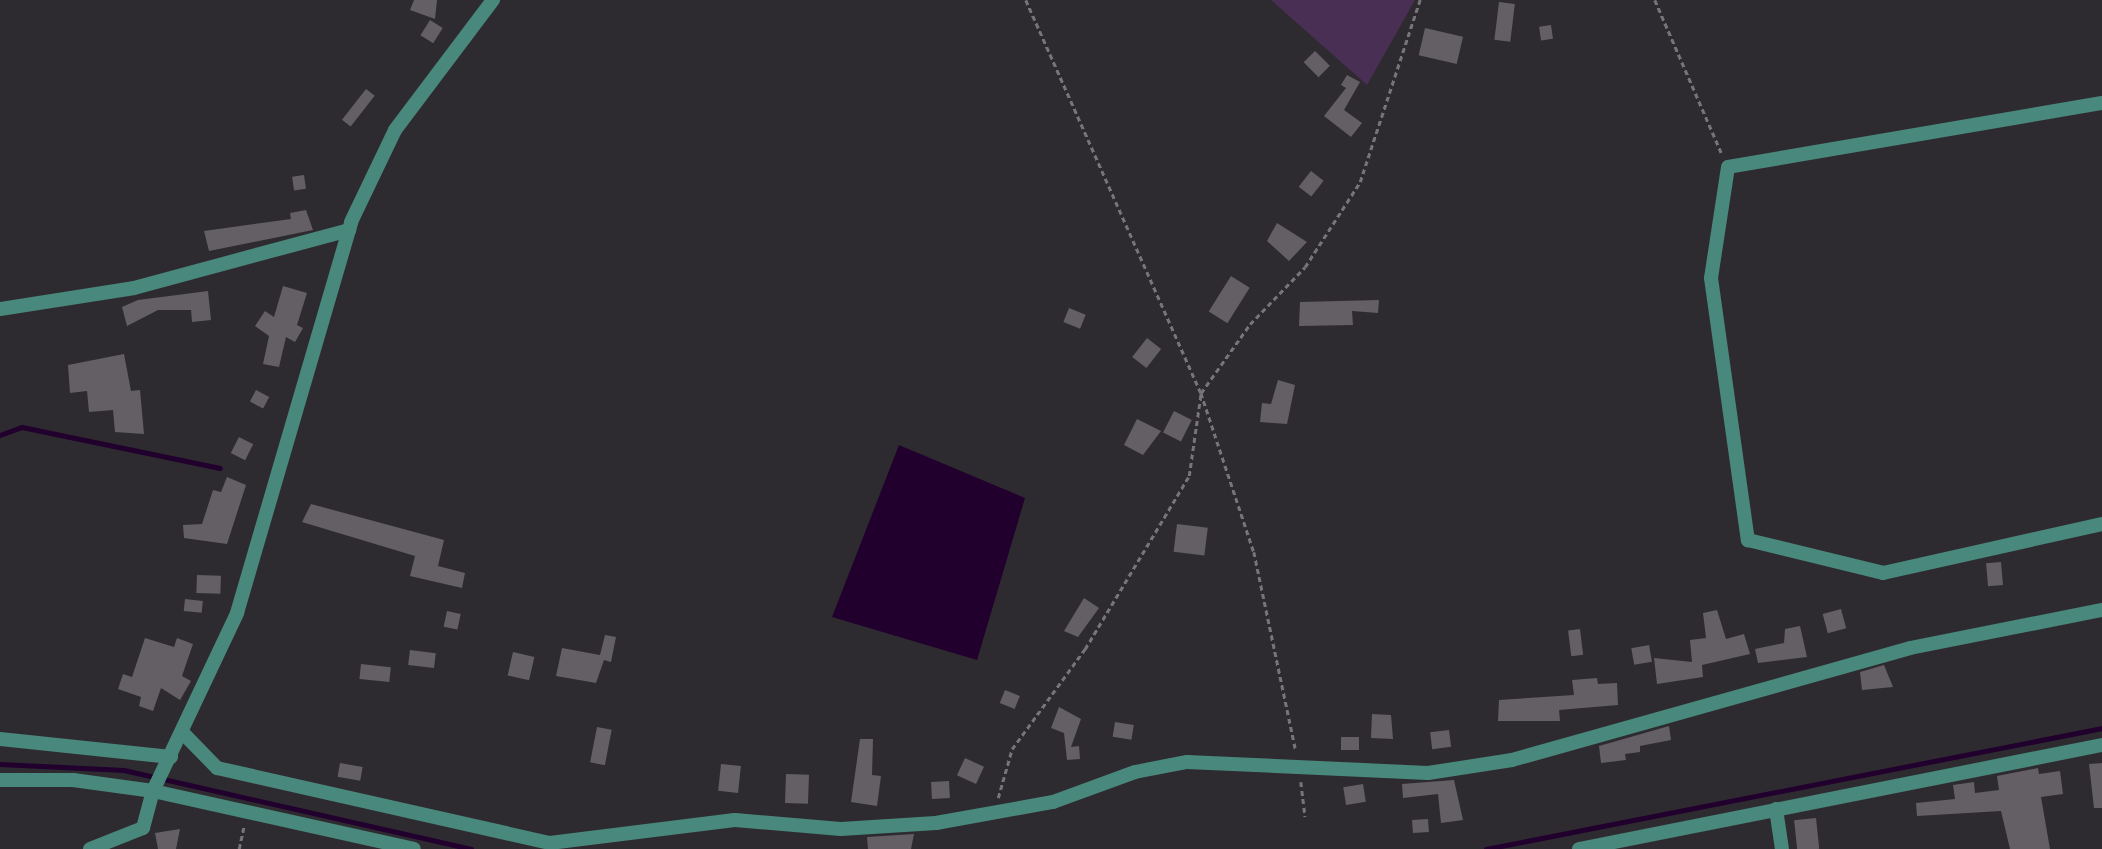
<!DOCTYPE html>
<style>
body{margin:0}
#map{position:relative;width:2102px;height:849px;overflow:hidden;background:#2e2b30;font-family:Lora,serif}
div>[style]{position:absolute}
.green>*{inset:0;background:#482f53}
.water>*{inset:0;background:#21002d}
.stream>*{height:4.5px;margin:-2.25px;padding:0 2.25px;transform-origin:2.25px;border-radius:2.25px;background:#21002d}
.building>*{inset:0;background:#635f64;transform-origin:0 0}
.path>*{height:2.5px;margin-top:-1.25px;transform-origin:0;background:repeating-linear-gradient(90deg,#78757a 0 5px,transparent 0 8.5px)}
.street>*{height:14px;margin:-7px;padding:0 7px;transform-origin:7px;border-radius:7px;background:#49887c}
span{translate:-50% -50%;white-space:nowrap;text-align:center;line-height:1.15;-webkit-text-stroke:5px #2e2b30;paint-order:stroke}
</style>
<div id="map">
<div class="green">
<div style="clip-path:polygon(1271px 0,1415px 0,1367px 85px)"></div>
</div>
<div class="water">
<div style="clip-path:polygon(899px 445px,1025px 498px,977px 660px,832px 617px)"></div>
</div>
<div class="stream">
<div style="left:0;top:435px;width:23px;rotate:-20deg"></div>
<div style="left:22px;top:427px;width:202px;rotate:11.7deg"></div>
<div style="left:0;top:764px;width:124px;rotate:2.8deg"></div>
<div style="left:124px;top:770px;width:356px;rotate:12.8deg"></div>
<div style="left:1486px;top:849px;width:628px;rotate:-11.11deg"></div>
</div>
<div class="building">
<div style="clip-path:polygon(414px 0,437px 0,435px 19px,410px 10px)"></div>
<div style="left:1499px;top:2px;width:16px;height:38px;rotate:7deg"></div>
<div style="left:430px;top:20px;width:15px;height:18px;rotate:32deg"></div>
<div style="left:1551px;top:25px;width:14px;height:12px;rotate:82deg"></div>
<div style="left:1425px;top:28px;width:39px;height:28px;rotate:13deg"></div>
<div style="left:1315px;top:51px;width:21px;height:16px;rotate:45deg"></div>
<div style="clip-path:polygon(1347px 75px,1360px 82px,1344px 110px,1362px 123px,1351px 137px,1324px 116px,1346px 88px,1341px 85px)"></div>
<div style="left:366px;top:89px;width:11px;height:39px;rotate:38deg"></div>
<div style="left:1311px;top:171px;width:16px;height:20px;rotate:38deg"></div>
<div style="left:304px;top:175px;width:14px;height:12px;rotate:82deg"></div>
<div style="clip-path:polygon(306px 210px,313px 230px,209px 251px,204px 231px,291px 219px,290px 213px)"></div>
<div style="clip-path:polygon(1277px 223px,1307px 242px,1289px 261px,1267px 241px)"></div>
<div style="left:1231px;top:276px;width:22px;height:42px;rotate:32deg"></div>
<div style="clip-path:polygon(283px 286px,307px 293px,297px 325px,303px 328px,295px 342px,286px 337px,279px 367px,263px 364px,269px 336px,255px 326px,265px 311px,274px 317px)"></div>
<div style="clip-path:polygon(208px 291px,211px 320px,192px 322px,191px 310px,158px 310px,127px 326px,122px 307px,138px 300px)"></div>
<div style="clip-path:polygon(1379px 300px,1378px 313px,1352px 311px,1353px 325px,1299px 326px,1300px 302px)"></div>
<div style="left:1069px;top:308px;width:18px;height:15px;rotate:22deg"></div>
<div style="left:1147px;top:338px;width:18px;height:24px;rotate:38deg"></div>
<div style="clip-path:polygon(124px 354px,131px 391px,140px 390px,144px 434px,115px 432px,113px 410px,89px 412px,87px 391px,70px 393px,68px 365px)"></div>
<div style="clip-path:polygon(1278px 380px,1295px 385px,1287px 424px,1260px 422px,1262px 403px,1271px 404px)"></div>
<div style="left:256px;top:390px;width:15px;height:13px;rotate:28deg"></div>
<div style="left:1174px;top:411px;width:20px;height:24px;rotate:27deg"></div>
<div style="clip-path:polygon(1137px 419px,1161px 431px,1143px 455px,1124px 445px)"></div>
<div style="left:239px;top:437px;width:16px;height:18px;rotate:27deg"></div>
<div style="clip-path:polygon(227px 477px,246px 485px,227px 544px,184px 538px,183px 525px,202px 524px,213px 490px,221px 492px)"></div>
<div style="clip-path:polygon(311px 504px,444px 540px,438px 566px,465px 573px,462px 588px,410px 576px,415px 556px,302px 522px)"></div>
<div style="left:1177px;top:524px;width:31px;height:28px;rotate:7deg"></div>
<div style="left:2001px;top:562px;width:23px;height:15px;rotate:85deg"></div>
<div style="left:197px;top:575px;width:24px;height:18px;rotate:2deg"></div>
<div style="clip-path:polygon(1084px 598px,1099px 608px,1078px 637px,1064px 631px)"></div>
<div style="left:185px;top:599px;width:18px;height:12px;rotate:6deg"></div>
<div style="left:1841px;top:609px;width:20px;height:19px;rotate:75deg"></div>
<div style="clip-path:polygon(1717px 610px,1726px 639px,1744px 634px,1750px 654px,1702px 665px,1703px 677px,1657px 684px,1654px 658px,1692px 662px,1690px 640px,1706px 638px,1703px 613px)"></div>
<div style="left:447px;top:611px;width:14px;height:16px;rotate:12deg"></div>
<div style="clip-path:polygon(1800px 626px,1807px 657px,1758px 663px,1755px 649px,1784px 643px,1785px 629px)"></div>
<div style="left:1580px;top:629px;width:26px;height:12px;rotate:83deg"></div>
<div style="clip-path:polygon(605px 635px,616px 637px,611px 662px,604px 660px,596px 683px,556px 676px,562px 648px,600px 655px)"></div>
<div style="clip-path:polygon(145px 638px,174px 647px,177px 638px,193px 644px,182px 676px,191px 681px,180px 700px,161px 688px,153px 711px,139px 706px,141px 697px,118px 689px,123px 674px,132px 677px)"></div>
<div style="left:1649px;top:645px;width:17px;height:18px;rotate:80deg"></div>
<div style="left:410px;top:650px;width:26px;height:15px;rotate:7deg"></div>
<div style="left:513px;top:652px;width:22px;height:24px;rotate:13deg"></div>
<div style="left:361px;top:664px;width:30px;height:15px;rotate:6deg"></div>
<div style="clip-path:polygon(1884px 665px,1893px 687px,1862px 690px,1860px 672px)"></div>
<div style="clip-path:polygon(1597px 678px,1598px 684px,1617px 683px,1618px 705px,1559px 710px,1560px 721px,1498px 721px,1499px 700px,1574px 695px,1572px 680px)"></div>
<div style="left:1005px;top:690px;width:16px;height:14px;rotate:22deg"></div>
<div style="clip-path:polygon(1059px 707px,1081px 719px,1071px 747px,1079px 746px,1080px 759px,1067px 760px,1064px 733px,1051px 728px)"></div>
<div style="clip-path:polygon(1372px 714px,1391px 715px,1393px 739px,1371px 738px)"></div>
<div style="left:1115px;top:722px;width:19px;height:15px;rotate:9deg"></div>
<div style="clip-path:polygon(1669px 726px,1671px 740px,1640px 746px,1640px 752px,1625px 754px,1626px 760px,1601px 763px,1599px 746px)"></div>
<div style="left:597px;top:727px;width:15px;height:36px;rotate:11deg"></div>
<div style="left:1449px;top:730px;width:17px;height:19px;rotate:83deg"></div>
<div style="left:1341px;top:737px;width:18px;height:13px"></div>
<div style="clip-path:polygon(860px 739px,873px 739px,872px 775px,881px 776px,877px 806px,851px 802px)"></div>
<div style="left:965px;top:758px;width:21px;height:19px;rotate:25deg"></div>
<div style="left:340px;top:763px;width:23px;height:14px;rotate:10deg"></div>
<div style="clip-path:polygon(2102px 763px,2102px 808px,2094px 808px,2089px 764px)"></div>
<div style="left:721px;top:764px;width:20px;height:27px;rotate:6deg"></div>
<div style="clip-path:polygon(2038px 768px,2039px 774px,2060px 771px,2063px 794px,2041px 797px,2050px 849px,2010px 849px,2001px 811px,1917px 816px,1916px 803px,1955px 799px,1953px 785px,1974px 782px,1975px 793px,1999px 790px,1997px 776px)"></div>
<div style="left:786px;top:774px;width:23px;height:29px;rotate:2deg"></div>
<div style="clip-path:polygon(1454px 780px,1463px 820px,1441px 823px,1438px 794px,1403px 798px,1402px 784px)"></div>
<div style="left:949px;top:781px;width:17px;height:18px;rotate:87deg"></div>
<div style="left:1363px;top:784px;width:18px;height:20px;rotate:81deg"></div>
<div style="left:1816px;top:818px;width:31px;height:22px;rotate:84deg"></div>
<div style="left:1428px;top:819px;width:13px;height:16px;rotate:86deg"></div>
<div style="clip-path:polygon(180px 829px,176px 849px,158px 849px,155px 833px)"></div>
<div style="clip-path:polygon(914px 834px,911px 849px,868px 849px,867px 837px)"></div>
</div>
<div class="path">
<div style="left:1026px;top:0;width:430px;rotate:66deg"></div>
<div style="left:1201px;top:393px;width:168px;rotate:71.6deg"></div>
<div style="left:1254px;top:552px;width:204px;rotate:78.1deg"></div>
<div style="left:1655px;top:0;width:168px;rotate:66.5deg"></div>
<div style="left:1301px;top:782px;width:35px;rotate:83deg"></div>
<div style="left:998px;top:798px;width:51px;rotate:-74.1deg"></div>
<div style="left:1012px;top:749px;width:124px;rotate:-53.9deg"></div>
<div style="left:1085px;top:649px;width:202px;rotate:-59deg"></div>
<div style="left:1189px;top:476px;width:84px;rotate:-81.8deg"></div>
<div style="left:1201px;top:393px;width:85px;rotate:-54.6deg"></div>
<div style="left:1250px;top:324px;width:79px;rotate:-46deg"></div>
<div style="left:1305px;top:267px;width:101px;rotate:-57.1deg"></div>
<div style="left:1360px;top:182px;width:192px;rotate:-71.8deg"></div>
<div style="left:239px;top:849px;width:24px;rotate:-78deg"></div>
</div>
<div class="street">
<div style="left:2102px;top:103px;width:379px;rotate:170.3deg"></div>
<div style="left:1728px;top:167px;width:112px;rotate:98.7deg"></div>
<div style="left:1711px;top:278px;width:265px;rotate:82deg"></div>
<div style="left:1748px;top:540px;width:139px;rotate:13.7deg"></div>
<div style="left:1883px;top:573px;width:224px;rotate:-12.6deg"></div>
<div style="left:0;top:309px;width:136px;rotate:-8.9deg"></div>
<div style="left:134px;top:288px;width:223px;rotate:-15.1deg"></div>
<div style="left:183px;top:733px;width:49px;rotate:45.8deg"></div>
<div style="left:217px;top:768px;width:341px;rotate:12.7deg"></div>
<div style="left:550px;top:843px;width:186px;rotate:-7.1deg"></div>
<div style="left:735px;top:820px;width:106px;rotate:4.9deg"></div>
<div style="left:841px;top:829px;width:95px;rotate:-3.6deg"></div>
<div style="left:936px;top:823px;width:119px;rotate:-10.2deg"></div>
<div style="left:1053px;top:802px;width:87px;rotate:-20.1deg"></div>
<div style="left:1135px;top:772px;width:53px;rotate:-10.9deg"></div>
<div style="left:1187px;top:762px;width:241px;rotate:2.6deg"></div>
<div style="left:1428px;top:773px;width:85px;rotate:-8.8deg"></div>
<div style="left:1512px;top:760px;width:413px;rotate:-15.7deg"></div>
<div style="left:1910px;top:648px;width:196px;rotate:-11.2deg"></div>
<div style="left:0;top:739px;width:172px;rotate:6deg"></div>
<div style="left:0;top:780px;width:73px"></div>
<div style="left:73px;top:780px;width:81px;rotate:7.8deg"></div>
<div style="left:153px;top:791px;width:267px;rotate:12.5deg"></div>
<div style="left:1776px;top:809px;width:40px;rotate:81.5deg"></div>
<div style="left:90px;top:849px;width:57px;rotate:-21.6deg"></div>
<div style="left:143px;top:828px;width:38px;rotate:-75deg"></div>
<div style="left:153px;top:791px;width:197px;rotate:-64.7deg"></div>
<div style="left:237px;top:613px;width:407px;rotate:-73.7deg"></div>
<div style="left:351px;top:222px;width:102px;rotate:-64.4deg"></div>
<div style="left:395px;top:130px;width:163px;rotate:-53deg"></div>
<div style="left:1579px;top:849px;width:533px;rotate:-11.25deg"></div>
</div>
</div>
